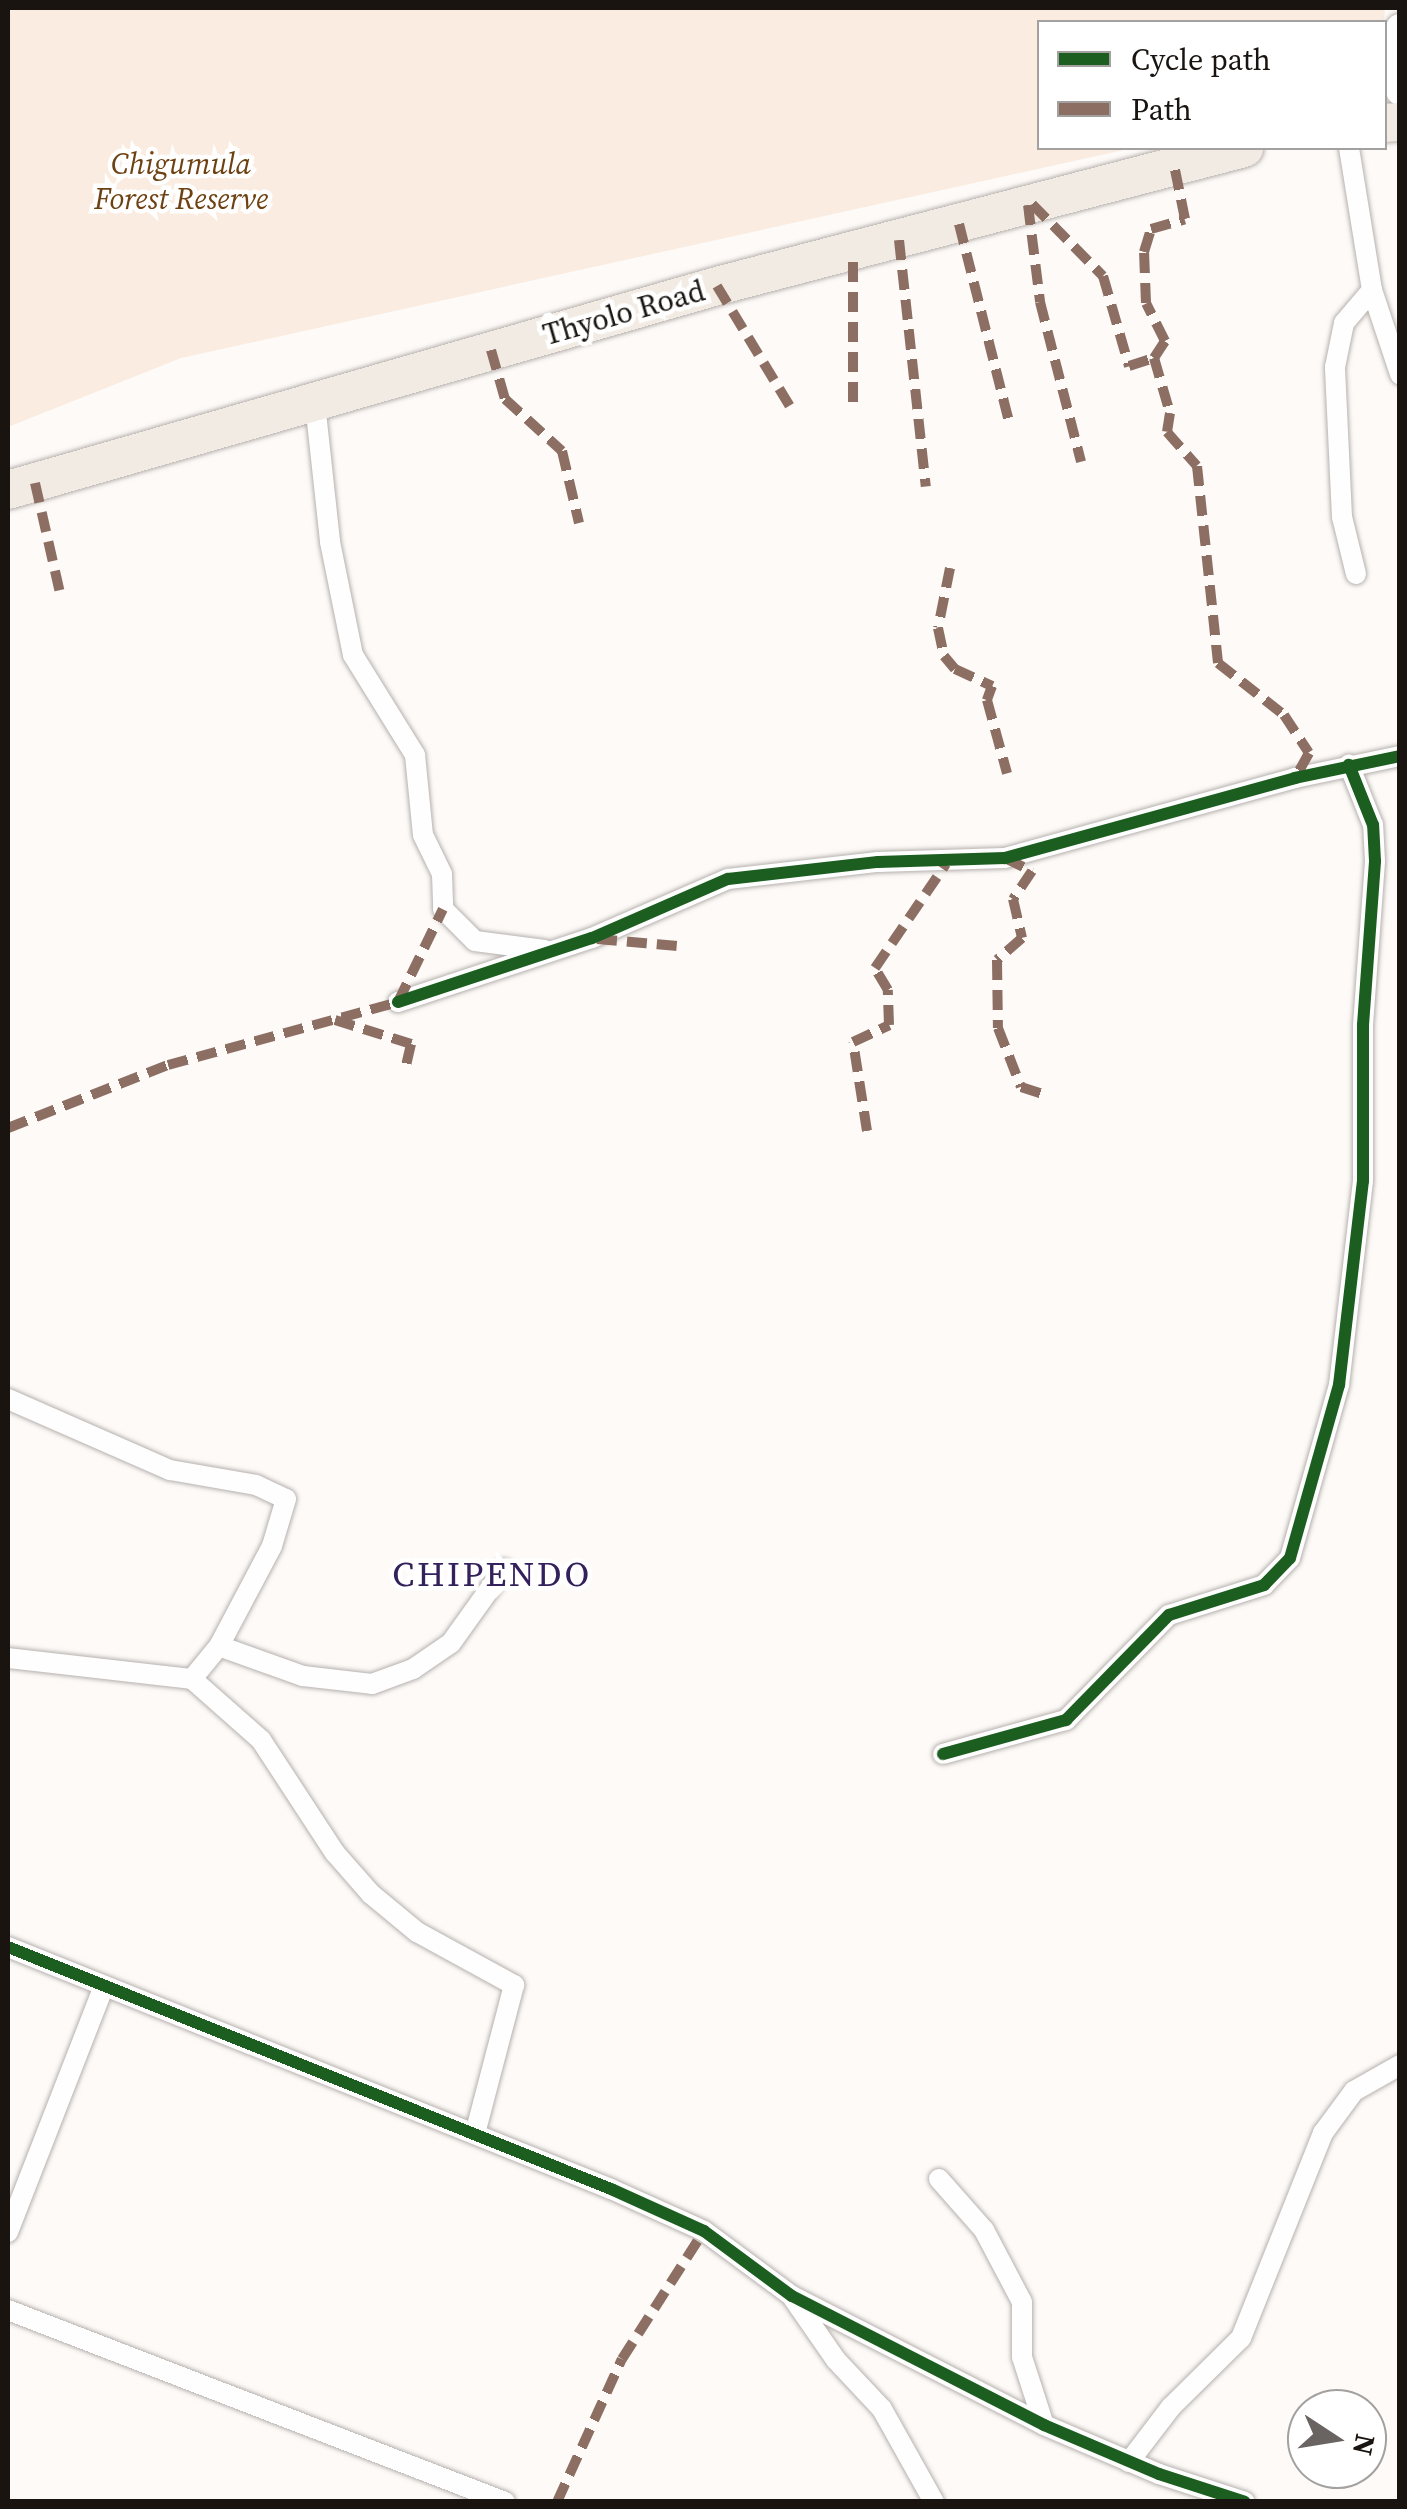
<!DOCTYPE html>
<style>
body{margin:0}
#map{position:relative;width:1407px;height:2509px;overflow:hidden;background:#fdfaf7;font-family:"Source Serif 4",serif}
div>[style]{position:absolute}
.green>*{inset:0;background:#faece0}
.roads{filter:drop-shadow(0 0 2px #b6b1ae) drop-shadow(0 0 2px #b6b1ae)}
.street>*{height:20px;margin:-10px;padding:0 10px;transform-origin:10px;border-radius:10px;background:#fffefe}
.secondary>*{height:28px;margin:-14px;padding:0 14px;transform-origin:14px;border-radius:14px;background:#fffefe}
.highway>*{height:38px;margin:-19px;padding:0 19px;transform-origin:19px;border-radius:19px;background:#f2ebe3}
.quiet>*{height:10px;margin-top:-5px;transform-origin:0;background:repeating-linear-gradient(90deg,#8d6e63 0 20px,transparent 0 30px)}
.cycleway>*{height:12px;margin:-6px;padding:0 6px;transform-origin:6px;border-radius:6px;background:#1b5e20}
span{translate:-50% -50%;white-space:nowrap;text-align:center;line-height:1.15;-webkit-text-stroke:9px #fff;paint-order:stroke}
.park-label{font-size:30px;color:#6e4112;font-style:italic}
.street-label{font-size:30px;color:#191410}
.quarter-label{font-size:35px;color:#32215b;letter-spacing:2.5px}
.frame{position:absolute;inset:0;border:10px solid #191410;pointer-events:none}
.legend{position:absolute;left:1037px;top:20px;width:350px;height:130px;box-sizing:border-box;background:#fff;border:2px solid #a3a19f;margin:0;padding:12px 18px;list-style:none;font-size:30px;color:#191410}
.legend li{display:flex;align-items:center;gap:20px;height:50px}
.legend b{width:50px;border:2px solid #a3a19f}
.north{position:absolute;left:1287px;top:2389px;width:100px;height:100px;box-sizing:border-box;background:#fff;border:2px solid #a3a19f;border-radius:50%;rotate:102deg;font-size:28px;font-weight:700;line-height:40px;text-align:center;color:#191410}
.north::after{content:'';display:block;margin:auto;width:35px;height:45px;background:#696461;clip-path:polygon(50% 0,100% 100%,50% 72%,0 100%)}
</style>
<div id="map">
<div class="green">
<div style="clip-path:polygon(8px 8px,1385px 8px,1384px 21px,1040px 22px,1040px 148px,1133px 148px,181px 358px,8px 427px)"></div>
</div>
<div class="roads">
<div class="street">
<div style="left:1349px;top:148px;width:144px;rotate:80.8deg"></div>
<div style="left:1372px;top:290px;width:89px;rotate:71.6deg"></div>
<div style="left:315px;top:403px;width:140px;rotate:83.8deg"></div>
<div style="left:330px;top:542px;width:115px;rotate:78.5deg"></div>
<div style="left:353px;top:655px;width:118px;rotate:58.2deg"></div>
<div style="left:415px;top:755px;width:80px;rotate:84.3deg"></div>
<div style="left:423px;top:835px;width:43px;rotate:64deg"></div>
<div style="left:442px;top:874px;width:35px;rotate:88deg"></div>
<div style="left:443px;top:909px;width:45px;rotate:45deg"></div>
<div style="left:475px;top:941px;width:70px;rotate:7.4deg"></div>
<div style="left:1356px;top:574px;width:59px;rotate:-103.8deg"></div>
<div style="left:1342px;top:517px;width:150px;rotate:-92.7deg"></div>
<div style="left:1335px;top:367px;width:45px;rotate:-78.4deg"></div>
<div style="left:1344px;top:323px;width:43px;rotate:-49.7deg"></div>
<div style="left:398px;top:1002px;width:204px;rotate:-18.3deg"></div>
<div style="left:592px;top:938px;width:148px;rotate:-23.5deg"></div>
<div style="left:728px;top:879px;width:151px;rotate:-6.5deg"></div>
<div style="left:878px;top:862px;width:127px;rotate:-1.8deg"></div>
<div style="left:1005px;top:858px;width:301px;rotate:-15.4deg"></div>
<div style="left:1295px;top:778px;width:107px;rotate:-11.8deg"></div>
<div style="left:8px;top:1399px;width:177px;rotate:23.7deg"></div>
<div style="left:170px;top:1470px;width:87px;rotate:9.9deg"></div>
<div style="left:256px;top:1485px;width:33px;rotate:25deg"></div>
<div style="left:286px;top:1499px;width:49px;rotate:106.6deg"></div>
<div style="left:272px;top:1546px;width:113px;rotate:117.9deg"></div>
<div style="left:219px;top:1646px;width:43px;rotate:129.3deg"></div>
<div style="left:219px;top:1646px;width:89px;rotate:19.7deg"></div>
<div style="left:303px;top:1676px;width:69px;rotate:6.6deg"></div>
<div style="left:372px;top:1684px;width:44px;rotate:-20.1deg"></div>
<div style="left:413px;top:1669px;width:46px;rotate:-34.4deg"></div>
<div style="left:451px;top:1643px;width:91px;rotate:-54.4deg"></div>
<div style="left:8px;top:1658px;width:185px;rotate:6.5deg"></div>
<div style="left:192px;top:1679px;width:92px;rotate:41.5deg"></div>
<div style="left:261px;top:1740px;width:135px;rotate:56.8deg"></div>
<div style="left:335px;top:1853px;width:55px;rotate:48.7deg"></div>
<div style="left:371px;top:1894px;width:60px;rotate:39.6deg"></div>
<div style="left:417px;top:1932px;width:111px;rotate:28.7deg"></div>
<div style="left:514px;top:1985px;width:154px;rotate:104.7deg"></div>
<div style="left:943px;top:1754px;width:128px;rotate:-15.5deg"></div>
<div style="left:1066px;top:1720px;width:147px;rotate:-45.6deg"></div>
<div style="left:1169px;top:1615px;width:100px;rotate:-17.5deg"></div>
<div style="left:1264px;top:1585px;width:37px;rotate:-46deg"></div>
<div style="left:1290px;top:1558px;width:180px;rotate:-74.2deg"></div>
<div style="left:1339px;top:1385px;width:205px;rotate:-83.3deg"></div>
<div style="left:1363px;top:1181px;width:156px;rotate:-90deg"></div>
<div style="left:1363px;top:1025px;width:164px;rotate:-85.8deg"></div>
<div style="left:1375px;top:861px;width:36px;rotate:-93deg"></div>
<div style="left:1373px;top:825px;width:65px;rotate:-111.8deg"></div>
<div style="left:8px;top:1947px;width:650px;rotate:21.87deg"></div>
<div style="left:611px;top:2189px;width:102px;rotate:24.3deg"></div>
<div style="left:704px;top:2231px;width:109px;rotate:36.5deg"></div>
<div style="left:792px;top:2296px;width:283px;rotate:27.1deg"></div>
<div style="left:1044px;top:2425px;width:125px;rotate:23.1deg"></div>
<div style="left:1159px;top:2474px;width:90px;rotate:18deg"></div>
<div style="left:939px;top:2179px;width:68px;rotate:48.6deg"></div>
<div style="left:984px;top:2230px;width:81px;rotate:62.2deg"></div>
<div style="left:1022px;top:2302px;width:55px;rotate:90deg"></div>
<div style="left:1022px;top:2357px;width:71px;rotate:72.1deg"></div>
<div style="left:8px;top:2232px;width:264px;rotate:-68.7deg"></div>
<div style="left:793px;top:2298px;width:75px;rotate:55.3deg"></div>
<div style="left:836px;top:2360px;width:67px;rotate:46.8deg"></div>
<div style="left:882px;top:2409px;width:107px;rotate:60.8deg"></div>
<div style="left:8px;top:2310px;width:533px;rotate:21.12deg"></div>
<div style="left:1129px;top:2462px;width:69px;rotate:-52.6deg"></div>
<div style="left:1171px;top:2407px;width:98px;rotate:-44.6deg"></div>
<div style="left:1241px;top:2338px;width:221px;rotate:-68.2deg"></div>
<div style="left:1323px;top:2133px;width:52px;rotate:-53.6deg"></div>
<div style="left:1354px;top:2091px;width:53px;rotate:-29.5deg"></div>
</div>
<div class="secondary">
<div style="left:1400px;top:28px;width:63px;rotate:90deg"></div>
</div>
<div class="highway">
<div style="left:1384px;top:123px;width:16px;rotate:-4deg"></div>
<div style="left:8px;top:490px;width:738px;rotate:-16.05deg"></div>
<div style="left:717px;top:286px;width:545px;rotate:-14.67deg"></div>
</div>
</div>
<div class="quiet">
<div style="left:1032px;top:204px;width:101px;rotate:45.4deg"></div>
<div style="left:1103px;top:276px;width:94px;rotate:73.9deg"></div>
<div style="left:1129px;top:366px;width:26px;rotate:-18deg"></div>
<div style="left:1154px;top:358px;width:57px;rotate:73.8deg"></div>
<div style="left:1170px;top:413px;width:19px;rotate:99deg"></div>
<div style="left:1167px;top:432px;width:45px;rotate:48.6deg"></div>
<div style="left:1197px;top:466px;width:198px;rotate:83.9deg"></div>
<div style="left:1218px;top:663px;width:84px;rotate:38.2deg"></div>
<div style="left:1284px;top:715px;width:45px;rotate:56.7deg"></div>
<div style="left:1309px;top:753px;width:29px;rotate:119deg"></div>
<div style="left:1028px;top:205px;width:98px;rotate:82.9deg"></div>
<div style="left:1040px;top:302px;width:165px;rotate:75.6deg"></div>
<div style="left:959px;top:224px;width:207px;rotate:75.8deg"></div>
<div style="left:899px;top:240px;width:248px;rotate:83.8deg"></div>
<div style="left:717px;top:286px;width:149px;rotate:58.8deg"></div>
<div style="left:491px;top:350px;width:51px;rotate:74.1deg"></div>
<div style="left:505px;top:399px;width:77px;rotate:42.4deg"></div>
<div style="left:562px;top:451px;width:74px;rotate:76.7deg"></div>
<div style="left:1154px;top:358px;width:20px;rotate:-57deg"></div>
<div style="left:1165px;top:341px;width:42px;rotate:-116.6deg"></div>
<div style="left:1146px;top:303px;width:51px;rotate:-92.2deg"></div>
<div style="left:1144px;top:252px;width:24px;rotate:-73deg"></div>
<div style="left:1151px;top:229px;width:35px;rotate:-16deg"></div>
<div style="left:1185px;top:219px;width:55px;rotate:-101.5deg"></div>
<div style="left:853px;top:402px;width:149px;rotate:-90deg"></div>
<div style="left:35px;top:483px;width:113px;rotate:77.2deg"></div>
<div style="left:950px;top:568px;width:61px;rotate:101.3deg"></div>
<div style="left:938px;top:628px;width:29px;rotate:78deg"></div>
<div style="left:944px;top:656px;width:17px;rotate:50deg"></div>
<div style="left:955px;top:669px;width:41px;rotate:24.7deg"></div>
<div style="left:992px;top:686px;width:15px;rotate:110deg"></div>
<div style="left:987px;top:700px;width:76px;rotate:74.7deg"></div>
<div style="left:1005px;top:858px;width:30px;rotate:26deg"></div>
<div style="left:1032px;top:871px;width:34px;rotate:124deg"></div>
<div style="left:1013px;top:899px;width:40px;rotate:77deg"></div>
<div style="left:1022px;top:938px;width:33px;rotate:139deg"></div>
<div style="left:997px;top:960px;width:68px;rotate:89.2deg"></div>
<div style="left:998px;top:1028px;width:63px;rotate:68.7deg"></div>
<div style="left:1021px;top:1087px;width:26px;rotate:18deg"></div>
<div style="left:597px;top:939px;width:81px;rotate:4.9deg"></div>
<div style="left:335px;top:1020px;width:80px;rotate:17.5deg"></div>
<div style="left:411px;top:1044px;width:26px;rotate:103deg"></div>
<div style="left:8px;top:1128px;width:172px;rotate:-21.5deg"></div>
<div style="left:168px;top:1065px;width:238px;rotate:-15.3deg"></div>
<div style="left:398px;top:1002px;width:103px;rotate:-64.2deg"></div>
<div style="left:867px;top:1131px;width:90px;rotate:-98.9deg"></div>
<div style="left:853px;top:1042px;width:40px;rotate:-25deg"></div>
<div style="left:889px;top:1025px;width:35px;rotate:-92deg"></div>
<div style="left:888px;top:990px;width:26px;rotate:-121deg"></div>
<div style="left:875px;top:968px;width:126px;rotate:-55.7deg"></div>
<div style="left:557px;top:2502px;width:157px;rotate:-65.6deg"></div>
<div style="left:622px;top:2359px;width:152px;rotate:-57.4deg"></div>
</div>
<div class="cycleway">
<div style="left:398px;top:1002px;width:204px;rotate:-18.3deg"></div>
<div style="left:592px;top:938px;width:148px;rotate:-23.5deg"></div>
<div style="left:728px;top:879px;width:151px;rotate:-6.5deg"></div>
<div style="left:878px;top:862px;width:127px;rotate:-1.8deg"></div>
<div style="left:1005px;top:858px;width:301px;rotate:-15.4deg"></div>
<div style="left:1295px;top:778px;width:107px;rotate:-11.8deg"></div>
<div style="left:943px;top:1754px;width:128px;rotate:-15.5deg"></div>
<div style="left:1066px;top:1720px;width:147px;rotate:-45.6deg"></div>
<div style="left:1169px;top:1615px;width:100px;rotate:-17.5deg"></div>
<div style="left:1264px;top:1585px;width:37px;rotate:-46deg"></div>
<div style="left:1290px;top:1558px;width:180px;rotate:-74.2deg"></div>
<div style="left:1339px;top:1385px;width:205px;rotate:-83.3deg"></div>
<div style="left:1363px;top:1181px;width:156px;rotate:-90deg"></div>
<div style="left:1363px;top:1025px;width:164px;rotate:-85.8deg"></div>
<div style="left:1375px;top:861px;width:36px;rotate:-93deg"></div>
<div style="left:1373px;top:825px;width:65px;rotate:-111.8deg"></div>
<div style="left:8px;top:1947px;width:650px;rotate:21.87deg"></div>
<div style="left:611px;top:2189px;width:102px;rotate:24.3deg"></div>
<div style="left:704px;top:2231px;width:109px;rotate:36.5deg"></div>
<div style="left:792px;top:2296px;width:283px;rotate:27.1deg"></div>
<div style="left:1044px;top:2425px;width:125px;rotate:23.1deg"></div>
<div style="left:1159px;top:2474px;width:90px;rotate:18deg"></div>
</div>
<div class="park-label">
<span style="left:181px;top:181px">Chigumula<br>Forest Reserve</span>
</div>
<div class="street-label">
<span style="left:624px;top:313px;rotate:-16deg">Thyolo Road</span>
</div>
<div class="quarter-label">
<span style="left:492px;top:1574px">CHIPENDO</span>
</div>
<div class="frame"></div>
<ul class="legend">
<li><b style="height:12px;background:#1b5e20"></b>Cycle path</li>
<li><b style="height:12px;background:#8d6e63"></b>Path</li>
</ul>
<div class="north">N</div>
</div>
